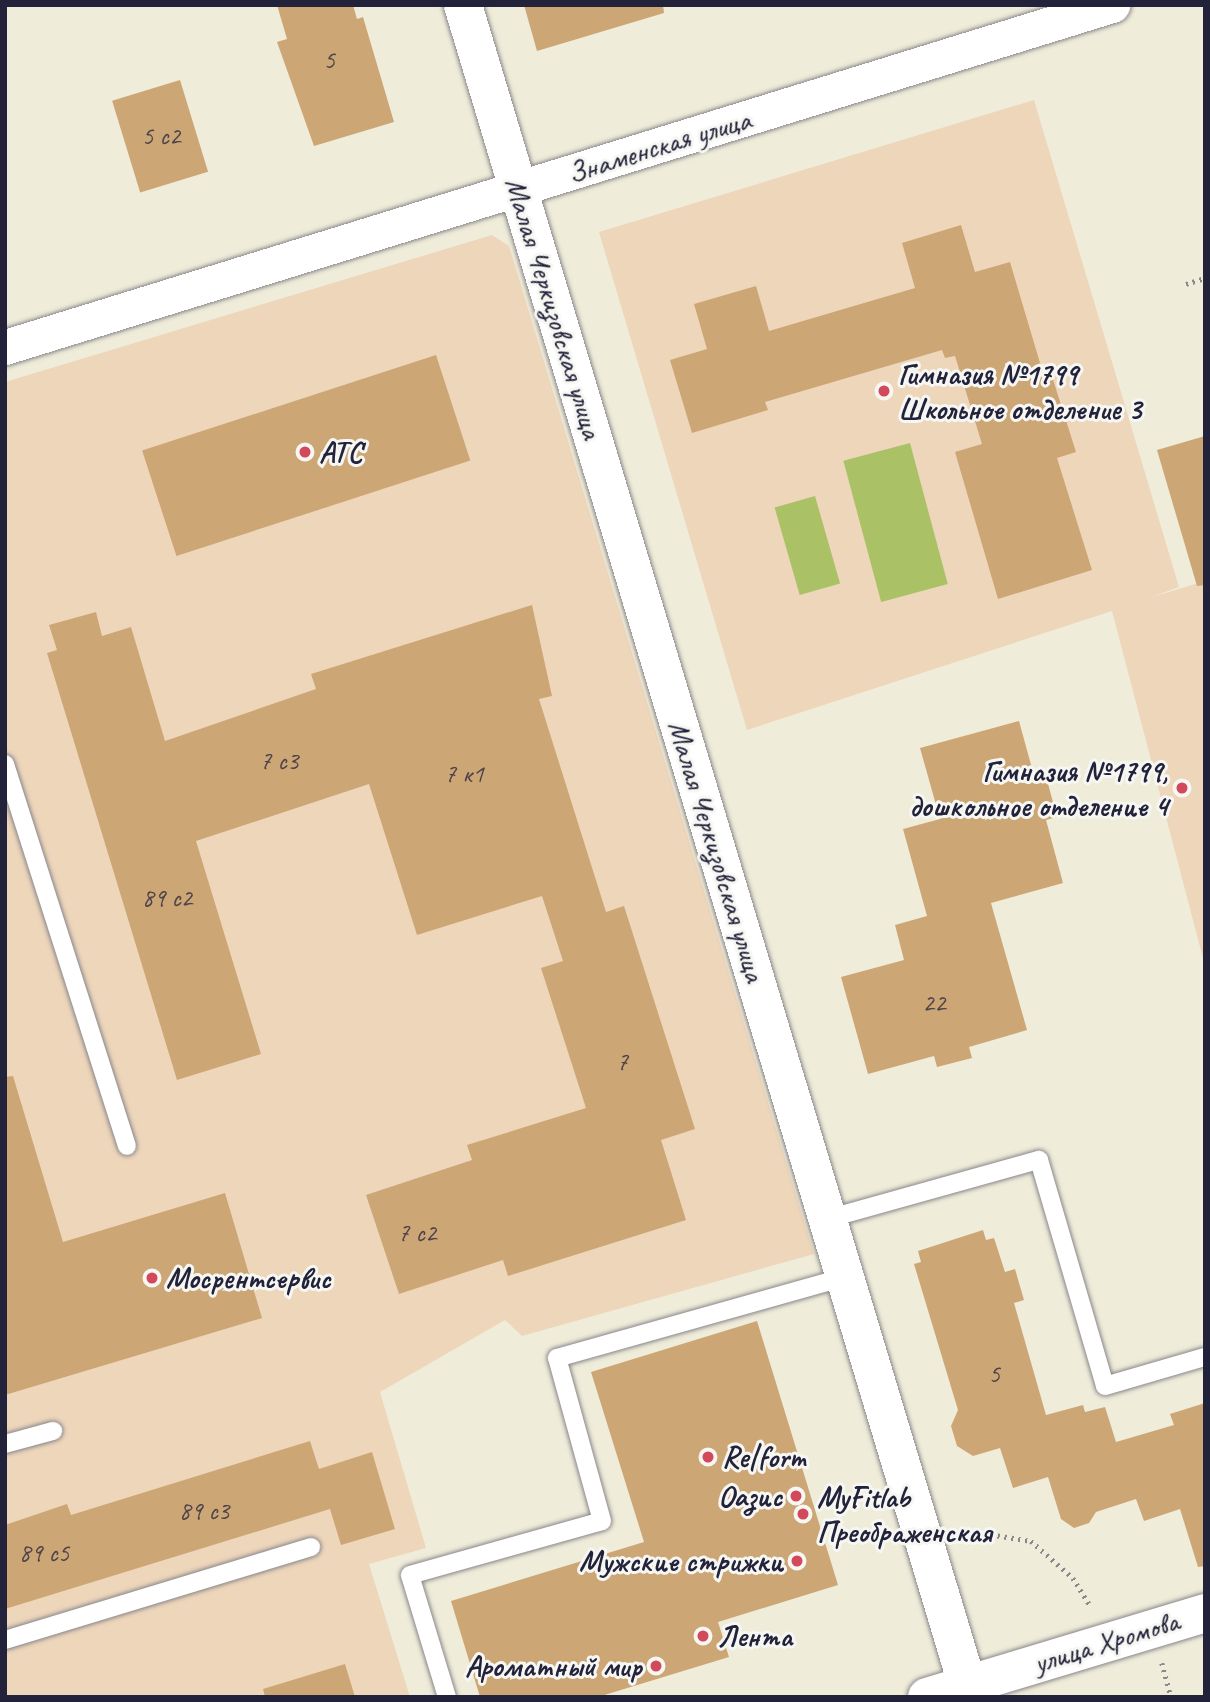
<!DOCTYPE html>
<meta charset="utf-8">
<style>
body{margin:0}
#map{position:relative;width:1210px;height:1702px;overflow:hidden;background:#f0ecda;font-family:Caveat,sans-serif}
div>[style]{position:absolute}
.built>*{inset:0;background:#eed6bb}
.green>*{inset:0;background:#abc166;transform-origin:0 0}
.building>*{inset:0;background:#cda675;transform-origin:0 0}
.path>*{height:4.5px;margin-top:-2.25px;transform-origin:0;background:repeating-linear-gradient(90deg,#89878a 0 2px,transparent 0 7px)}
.roads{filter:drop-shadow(0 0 2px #89878a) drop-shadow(0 0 2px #89878a)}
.service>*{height:18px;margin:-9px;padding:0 9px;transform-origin:9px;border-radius:9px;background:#fff}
.minor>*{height:35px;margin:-17.5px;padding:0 17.5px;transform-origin:17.5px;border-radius:17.5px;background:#fff}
.tertiary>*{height:38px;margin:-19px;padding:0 19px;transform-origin:19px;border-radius:19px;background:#fff}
.dots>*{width:19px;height:19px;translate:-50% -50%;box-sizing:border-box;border:4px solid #f6f6f2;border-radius:50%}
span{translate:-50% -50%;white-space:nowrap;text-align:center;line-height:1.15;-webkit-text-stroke:6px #f6f6f2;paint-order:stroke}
.number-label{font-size:26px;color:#4d434a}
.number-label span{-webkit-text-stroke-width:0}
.street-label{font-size:30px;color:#22223b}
.poi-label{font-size:30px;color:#22223b;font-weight:700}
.left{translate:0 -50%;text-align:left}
.right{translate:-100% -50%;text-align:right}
.frame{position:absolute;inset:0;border:7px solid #22223b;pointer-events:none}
</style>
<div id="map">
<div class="built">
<div style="clip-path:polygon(1034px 100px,1179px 587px,1152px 597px,1205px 581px,1205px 966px,1112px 611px,747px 730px,599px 232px)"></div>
<div style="clip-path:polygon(492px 235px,509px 246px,814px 1254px,522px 1336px,505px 1320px,380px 1392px,426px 1548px,369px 1564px,410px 1697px,5px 1697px,5px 382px)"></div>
</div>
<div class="green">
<div style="left:910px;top:443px;width:146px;height:69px;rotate:75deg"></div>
<div style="left:815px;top:496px;width:91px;height:42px;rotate:74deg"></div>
</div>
<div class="building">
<div style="clip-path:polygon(277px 5px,353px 5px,357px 19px,363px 17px,394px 122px,314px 146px,277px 42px,287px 39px)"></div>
<div style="clip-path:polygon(524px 5px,663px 5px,664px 13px,537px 51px)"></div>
<div style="left:180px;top:80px;width:96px;height:71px;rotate:73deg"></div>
<div style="clip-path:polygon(961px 225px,975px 272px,1010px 262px,1043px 373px,1050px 370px,1076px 452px,1057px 458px,1092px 570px,998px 599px,955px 452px,982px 444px,955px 356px,945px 358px,942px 350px,765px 402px,768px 410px,692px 433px,670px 360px,707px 349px,694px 304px,756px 286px,769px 331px,915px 288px,902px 243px)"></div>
<div style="left:436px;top:355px;width:111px;height:309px;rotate:72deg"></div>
<div style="clip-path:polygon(1205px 436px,1205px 585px,1197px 586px,1157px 450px)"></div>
<div style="clip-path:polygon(532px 605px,552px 696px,539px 699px,606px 912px,624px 906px,695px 1129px,661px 1140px,686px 1220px,508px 1276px,503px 1260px,399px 1294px,366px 1195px,472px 1160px,467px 1145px,586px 1108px,541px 968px,563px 961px,542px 896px,417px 935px,369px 784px,196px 841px,261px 1054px,177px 1080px,47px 653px,57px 650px,49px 625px,96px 612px,102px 636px,131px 627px,165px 741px,316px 689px,311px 674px)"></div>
<div style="clip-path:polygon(1019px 721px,1036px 783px,1047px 780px,1057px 817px,1046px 820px,1063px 883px,991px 903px,1027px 1030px,969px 1047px,972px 1058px,937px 1067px,934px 1056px,868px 1074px,841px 977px,904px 960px,895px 925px,927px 916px,903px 829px,940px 819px,920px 748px)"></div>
<div style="clip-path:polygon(13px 1076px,63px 1242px,225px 1193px,262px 1318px,5px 1395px,5px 1077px)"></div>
<div style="clip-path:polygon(983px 1230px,986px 1240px,994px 1238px,1005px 1272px,1015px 1269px,1024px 1300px,1014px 1303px,1046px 1415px,1083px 1405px,1085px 1412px,1105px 1407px,1116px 1442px,1174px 1425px,1170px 1414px,1205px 1403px,1205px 1566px,1198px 1567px,1180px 1509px,1144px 1521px,1136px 1499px,1096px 1512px,1089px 1523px,1074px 1528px,1061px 1519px,1048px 1477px,1013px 1488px,1000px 1448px,973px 1456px,957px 1446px,951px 1426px,958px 1410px,914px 1264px,921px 1262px,918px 1251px)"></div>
<div style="clip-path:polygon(757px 1321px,838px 1585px,718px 1622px,729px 1657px,598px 1697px,480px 1697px,451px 1601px,644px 1542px,591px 1372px)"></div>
<div style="clip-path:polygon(310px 1441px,319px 1469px,372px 1452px,395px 1529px,341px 1545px,330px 1509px,5px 1609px,5px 1525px,67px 1504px,71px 1515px)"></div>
<div style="clip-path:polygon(345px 1664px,355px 1697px,265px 1697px,263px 1689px)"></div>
</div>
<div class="path">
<div style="left:1186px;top:284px;width:20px;rotate:-18deg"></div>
<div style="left:970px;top:1531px;width:62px;rotate:9.3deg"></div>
<div style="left:1031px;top:1541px;width:56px;rotate:41.4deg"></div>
<div style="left:1073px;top:1578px;width:34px;rotate:58deg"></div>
<div style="left:1162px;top:1663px;width:35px;rotate:75deg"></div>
</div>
<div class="roads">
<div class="service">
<div style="left:5px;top:764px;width:401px;rotate:72.3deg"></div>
<div style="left:827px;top:1219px;width:220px;rotate:-15.6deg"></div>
<div style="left:1039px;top:1160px;width:235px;rotate:73.7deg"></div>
<div style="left:1105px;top:1386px;width:104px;rotate:-16.2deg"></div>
<div style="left:5px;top:1444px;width:50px;rotate:-15.2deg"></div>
<div style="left:5px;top:1640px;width:320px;rotate:-16.9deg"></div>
<div style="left:447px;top:1697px;width:127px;rotate:-106.9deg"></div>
<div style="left:410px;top:1575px;width:199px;rotate:-15.7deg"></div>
<div style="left:602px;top:1521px;width:169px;rotate:-105.4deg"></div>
<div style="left:557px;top:1358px;width:300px;rotate:-15.7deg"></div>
</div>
<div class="minor">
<div style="left:5px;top:347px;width:1159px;rotate:-17.17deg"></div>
</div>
<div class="tertiary">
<div style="left:463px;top:5px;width:1767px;rotate:73.29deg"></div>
<div style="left:927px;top:1697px;width:290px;rotate:-16.8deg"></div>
</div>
</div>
<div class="dots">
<div style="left:884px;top:391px;background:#d1495b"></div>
<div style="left:305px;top:452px;background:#d1495b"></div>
<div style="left:1182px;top:788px;background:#d1495b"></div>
<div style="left:152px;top:1278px;background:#d1495b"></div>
<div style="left:708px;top:1457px;background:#d1495b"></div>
<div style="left:796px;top:1496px;background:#d1495b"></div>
<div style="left:803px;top:1514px;background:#d1495b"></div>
<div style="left:797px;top:1561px;background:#d1495b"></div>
<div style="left:703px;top:1636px;background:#d1495b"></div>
<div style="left:656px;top:1666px;background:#d1495b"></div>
</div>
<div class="number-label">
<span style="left:329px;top:60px">5</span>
<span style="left:161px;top:136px">5 с2</span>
<span style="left:279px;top:761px">7 с3</span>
<span style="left:464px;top:774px">7 к1</span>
<span style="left:167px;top:898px">89 с2</span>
<span style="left:934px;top:1003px">22</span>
<span style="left:622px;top:1062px">7</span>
<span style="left:417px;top:1233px">7 с2</span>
<span style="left:994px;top:1374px">5</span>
<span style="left:204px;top:1511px">89 c3</span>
<span style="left:44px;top:1553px">89 с5</span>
</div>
<div class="street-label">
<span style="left:659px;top:146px;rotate:-17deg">Знаменская улица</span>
<span style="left:554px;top:308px;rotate:73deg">Малая Черкизовская улица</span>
<span style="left:717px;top:851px;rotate:73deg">Малая Черкизовская улица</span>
<span style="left:1106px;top:1642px;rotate:-17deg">улица Хромова</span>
</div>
<div class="poi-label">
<span class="left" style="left:898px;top:391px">Гимназия №1799<br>Школьное отделение 3</span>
<span class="left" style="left:319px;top:452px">АТС</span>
<span class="right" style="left:1168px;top:788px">Гимназия №1799,<br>дошкольное отделение 4</span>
<span class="left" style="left:166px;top:1278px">Мосрентсервис</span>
<span class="left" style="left:722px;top:1457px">Re|form</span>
<span class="right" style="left:782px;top:1496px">Оазис</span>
<span class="left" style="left:817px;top:1514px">MyFitlab<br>Преображенская</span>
<span class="right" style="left:783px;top:1561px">Мужские стрижки</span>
<span class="left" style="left:717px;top:1636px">Лента</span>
<span class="right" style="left:642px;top:1666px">Ароматный мир</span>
</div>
<div class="frame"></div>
</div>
